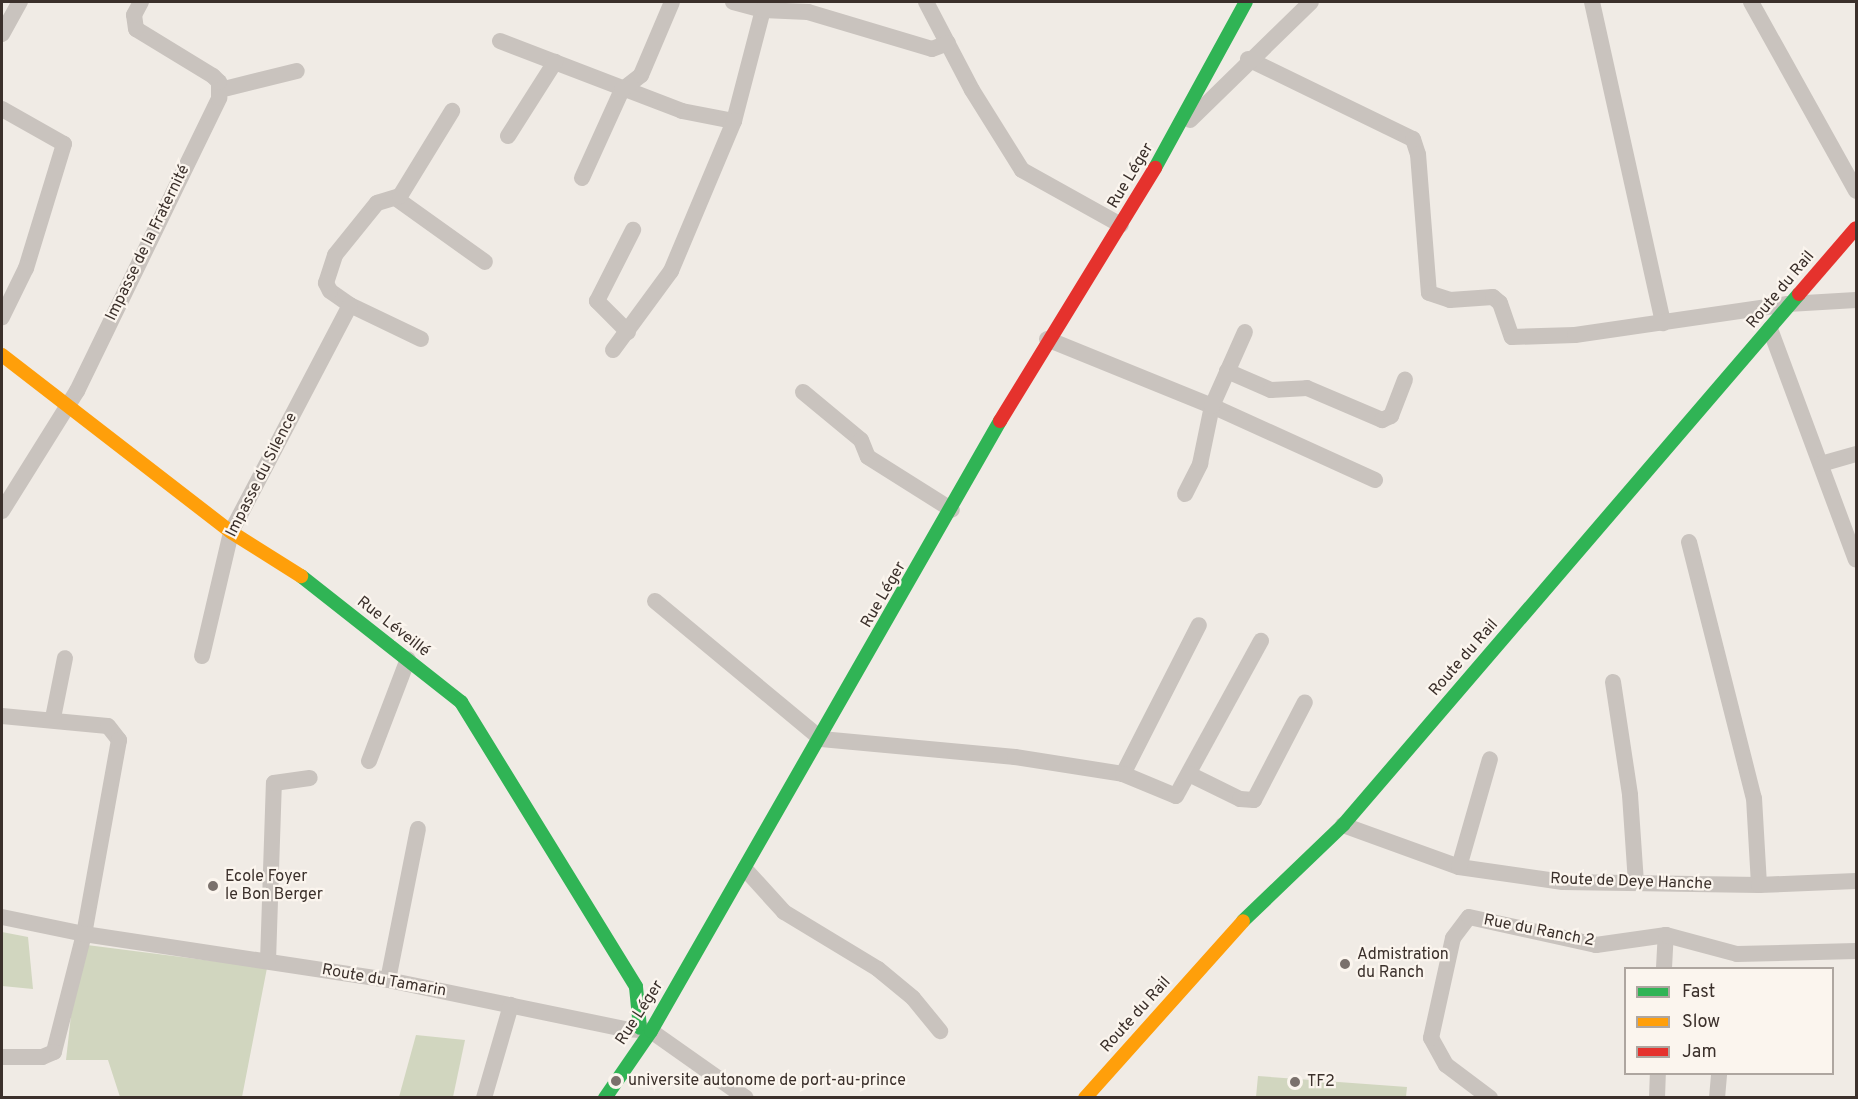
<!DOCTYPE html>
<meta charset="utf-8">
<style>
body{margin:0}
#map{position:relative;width:1858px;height:1099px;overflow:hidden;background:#f0ebe5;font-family:Overpass,sans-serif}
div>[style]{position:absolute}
.green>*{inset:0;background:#d1d6bf}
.street>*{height:16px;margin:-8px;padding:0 8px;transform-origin:8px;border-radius:8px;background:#c9c3be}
.fast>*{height:14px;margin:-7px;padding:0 7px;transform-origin:7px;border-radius:7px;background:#30b455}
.slow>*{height:14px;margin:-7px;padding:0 7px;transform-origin:7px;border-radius:7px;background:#ff9f0a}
.jam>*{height:14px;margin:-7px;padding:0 7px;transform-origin:7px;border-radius:7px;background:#e5322d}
.dots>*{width:16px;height:16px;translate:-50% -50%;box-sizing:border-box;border:3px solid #fbf5ee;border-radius:50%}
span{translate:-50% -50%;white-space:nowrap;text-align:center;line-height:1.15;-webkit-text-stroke:4.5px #fbf5ee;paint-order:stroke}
.street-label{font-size:16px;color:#3b302b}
.poi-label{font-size:16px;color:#3b302b}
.left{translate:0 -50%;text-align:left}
.frame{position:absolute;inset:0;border:3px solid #3b302b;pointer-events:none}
.legend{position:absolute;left:1624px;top:967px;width:210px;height:108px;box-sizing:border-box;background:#fbf5ee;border:2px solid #aea6a0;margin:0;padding:8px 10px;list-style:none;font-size:18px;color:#3b302b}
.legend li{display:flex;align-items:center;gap:12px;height:30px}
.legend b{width:30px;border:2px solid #aea6a0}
</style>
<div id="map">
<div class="green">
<div style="clip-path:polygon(2px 932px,28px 937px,33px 989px,2px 986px)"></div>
<div style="clip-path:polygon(79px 944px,267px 968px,242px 1097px,120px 1097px,108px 1060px,66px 1060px)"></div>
<div style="clip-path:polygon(416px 1035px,465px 1040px,453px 1097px,399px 1097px)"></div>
<div style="clip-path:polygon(1258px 1076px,1407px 1087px,1406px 1097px,1256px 1097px)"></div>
</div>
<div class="street">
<div style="left:733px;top:2px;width:31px;rotate:15deg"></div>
<div style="left:926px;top:2px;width:99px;rotate:62.4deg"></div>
<div style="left:972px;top:90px;width:94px;rotate:58deg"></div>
<div style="left:1022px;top:170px;width:113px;rotate:29.1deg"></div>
<div style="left:1592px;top:2px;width:329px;rotate:77.5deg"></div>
<div style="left:1751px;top:2px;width:216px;rotate:60.9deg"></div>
<div style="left:2px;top:34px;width:37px;rotate:-61deg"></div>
<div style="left:500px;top:41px;width:195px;rotate:21deg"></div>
<div style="left:682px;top:111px;width:53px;rotate:10.9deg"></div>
<div style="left:734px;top:121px;width:115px;rotate:-75.4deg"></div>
<div style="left:763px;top:10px;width:45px;rotate:2.5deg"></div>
<div style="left:808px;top:12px;width:129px;rotate:16.6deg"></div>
<div style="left:932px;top:49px;width:17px;rotate:-21deg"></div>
<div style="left:1248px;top:59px;width:183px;rotate:25.9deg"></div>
<div style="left:1413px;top:139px;width:16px;rotate:72deg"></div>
<div style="left:1418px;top:154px;width:139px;rotate:85.5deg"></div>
<div style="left:1429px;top:293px;width:22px;rotate:18deg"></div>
<div style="left:1450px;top:300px;width:43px;rotate:-4deg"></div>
<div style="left:1493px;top:297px;width:9px;rotate:41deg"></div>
<div style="left:1500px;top:303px;width:36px;rotate:71deg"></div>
<div style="left:1512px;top:337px;width:63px;rotate:-1.8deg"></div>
<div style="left:1575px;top:335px;width:215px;rotate:-8.3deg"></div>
<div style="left:1788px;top:304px;width:68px;rotate:-3.4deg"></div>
<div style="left:220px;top:90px;width:79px;rotate:-13.9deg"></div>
<div style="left:2px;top:109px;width:71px;rotate:29.4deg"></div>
<div style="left:64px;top:144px;width:130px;rotate:107deg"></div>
<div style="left:26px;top:268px;width:55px;rotate:116.1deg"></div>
<div style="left:1190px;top:120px;width:169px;rotate:-44.3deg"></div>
<div style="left:508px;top:136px;width:88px;rotate:-57.6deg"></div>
<div style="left:582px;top:178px;width:97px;rotate:-65.6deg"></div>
<div style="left:622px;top:90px;width:24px;rotate:-38deg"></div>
<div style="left:641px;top:75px;width:79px;rotate:-67deg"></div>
<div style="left:397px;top:199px;width:108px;rotate:35.6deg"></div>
<div style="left:1770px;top:329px;width:246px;rotate:69.6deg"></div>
<div style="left:628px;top:332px;width:44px;rotate:-135deg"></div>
<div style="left:597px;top:301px;width:80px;rotate:-63.1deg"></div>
<div style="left:421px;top:339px;width:79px;rotate:-154.4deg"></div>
<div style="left:350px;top:305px;width:24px;rotate:-145deg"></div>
<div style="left:330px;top:291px;width:9px;rotate:-117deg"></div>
<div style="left:326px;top:283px;width:29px;rotate:-72deg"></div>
<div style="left:335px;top:255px;width:67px;rotate:-51.1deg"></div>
<div style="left:377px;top:203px;width:24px;rotate:-17deg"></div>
<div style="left:400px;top:196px;width:100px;rotate:-58.5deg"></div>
<div style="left:1047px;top:339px;width:178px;rotate:22.1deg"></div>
<div style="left:1212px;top:406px;width:179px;rotate:24.4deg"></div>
<div style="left:613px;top:350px;width:98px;rotate:-53.7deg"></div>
<div style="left:671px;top:271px;width:163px;rotate:-67.2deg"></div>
<div style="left:1227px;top:371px;width:48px;rotate:23.4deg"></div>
<div style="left:1271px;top:390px;width:36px;rotate:-3deg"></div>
<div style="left:1307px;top:388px;width:82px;rotate:23.1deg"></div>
<div style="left:1382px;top:420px;width:10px;rotate:-24deg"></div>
<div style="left:1391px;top:416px;width:39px;rotate:-69deg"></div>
<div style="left:803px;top:392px;width:75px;rotate:39.6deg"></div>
<div style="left:861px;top:440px;width:18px;rotate:68deg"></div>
<div style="left:868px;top:457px;width:99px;rotate:32.2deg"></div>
<div style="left:1821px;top:464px;width:36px;rotate:-16deg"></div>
<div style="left:1185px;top:494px;width:34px;rotate:-63deg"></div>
<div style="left:1200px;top:464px;width:59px;rotate:-78.3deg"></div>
<div style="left:1212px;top:406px;width:81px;rotate:-66deg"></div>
<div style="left:2px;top:511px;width:142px;rotate:-58deg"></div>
<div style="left:77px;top:391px;width:326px;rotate:-64.1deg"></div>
<div style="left:219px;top:98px;width:16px;rotate:-90deg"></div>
<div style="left:219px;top:82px;width:8px;rotate:-135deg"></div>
<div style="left:213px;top:76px;width:90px;rotate:-148.6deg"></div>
<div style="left:136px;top:29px;width:14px;rotate:-98deg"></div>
<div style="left:134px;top:15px;width:15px;rotate:-62deg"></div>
<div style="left:1689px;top:542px;width:264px;rotate:75.8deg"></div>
<div style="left:1754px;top:798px;width:87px;rotate:86.7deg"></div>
<div style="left:655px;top:601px;width:216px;rotate:39.7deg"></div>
<div style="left:821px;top:739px;width:195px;rotate:5.3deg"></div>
<div style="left:1015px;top:757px;width:109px;rotate:8.9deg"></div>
<div style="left:1123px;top:774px;width:167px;rotate:-63deg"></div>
<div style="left:202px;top:656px;width:127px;rotate:-76.8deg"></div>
<div style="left:231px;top:532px;width:256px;rotate:-62.3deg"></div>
<div style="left:1613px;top:682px;width:114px;rotate:81.4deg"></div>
<div style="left:1630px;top:795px;width:88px;rotate:86.1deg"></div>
<div style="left:2px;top:716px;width:106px;rotate:5.4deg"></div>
<div style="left:108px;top:726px;width:18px;rotate:52deg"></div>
<div style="left:119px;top:740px;width:197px;rotate:100.2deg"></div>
<div style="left:84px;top:934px;width:122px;rotate:104.3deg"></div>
<div style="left:54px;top:1052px;width:13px;rotate:157deg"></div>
<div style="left:42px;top:1057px;width:40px;rotate:180deg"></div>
<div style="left:53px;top:718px;width:61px;rotate:-78.7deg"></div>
<div style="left:369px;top:761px;width:109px;rotate:-69.1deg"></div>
<div style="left:1123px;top:774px;width:57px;rotate:22.5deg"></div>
<div style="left:1176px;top:796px;width:177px;rotate:-61.3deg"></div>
<div style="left:1189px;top:774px;width:57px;rotate:26.1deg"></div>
<div style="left:1240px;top:799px;width:14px;rotate:4deg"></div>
<div style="left:1254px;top:800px;width:110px;rotate:-62.5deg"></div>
<div style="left:1343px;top:825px;width:123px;rotate:19.9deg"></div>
<div style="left:1459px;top:867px;width:105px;rotate:8.2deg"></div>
<div style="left:1563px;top:882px;width:196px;rotate:0.9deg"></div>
<div style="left:1759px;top:885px;width:97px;rotate:-2.4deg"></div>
<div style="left:1459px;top:867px;width:112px;rotate:-74deg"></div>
<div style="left:745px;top:869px;width:58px;rotate:47.8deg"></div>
<div style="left:784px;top:912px;width:110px;rotate:31.2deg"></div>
<div style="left:878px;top:969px;width:45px;rotate:39.6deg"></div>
<div style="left:913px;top:998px;width:43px;rotate:50.7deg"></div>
<div style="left:2px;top:917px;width:84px;rotate:11.7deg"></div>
<div style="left:84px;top:934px;width:307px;rotate:8.6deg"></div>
<div style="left:388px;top:980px;width:242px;rotate:11.7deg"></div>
<div style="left:625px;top:1029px;width:26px;rotate:4deg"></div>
<div style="left:651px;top:1031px;width:116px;rotate:35.2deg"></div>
<div style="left:268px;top:961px;width:178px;rotate:-88.1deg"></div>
<div style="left:274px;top:783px;width:36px;rotate:-8deg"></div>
<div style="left:1664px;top:968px;width:33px;rotate:-87deg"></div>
<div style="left:388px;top:980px;width:154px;rotate:-78.8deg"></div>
<div style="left:484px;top:1098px;width:97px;rotate:-73.8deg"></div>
<div style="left:1490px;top:1098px;width:55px;rotate:-143.1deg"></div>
<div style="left:1446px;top:1065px;width:31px;rotate:-119deg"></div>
<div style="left:1431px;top:1038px;width:102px;rotate:-77.6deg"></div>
<div style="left:1453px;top:938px;width:26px;rotate:-53deg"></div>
<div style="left:1469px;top:917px;width:130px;rotate:12.4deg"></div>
<div style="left:1596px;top:945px;width:71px;rotate:-8.1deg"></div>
<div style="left:1666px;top:935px;width:73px;rotate:15deg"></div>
<div style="left:1737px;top:954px;width:119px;rotate:-1.4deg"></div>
<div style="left:1657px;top:1098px;width:24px;rotate:-88deg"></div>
<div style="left:1717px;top:1098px;width:24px;rotate:-85deg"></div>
</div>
<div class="fast">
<div style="left:1155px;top:168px;width:189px;rotate:-61.3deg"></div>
<div style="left:301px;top:576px;width:204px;rotate:38.2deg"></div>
<div style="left:461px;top:702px;width:334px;rotate:58.4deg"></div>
<div style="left:636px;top:987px;width:41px;rotate:84.4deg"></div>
<div style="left:1243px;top:921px;width:139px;rotate:-43.8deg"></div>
<div style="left:1343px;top:825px;width:700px;rotate:-49.35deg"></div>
<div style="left:605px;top:1098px;width:81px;rotate:-55.5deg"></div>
<div style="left:651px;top:1031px;width:703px;rotate:-60.22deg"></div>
</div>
<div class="slow">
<div style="left:2px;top:355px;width:289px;rotate:37.7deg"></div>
<div style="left:231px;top:532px;width:83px;rotate:32.2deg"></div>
<div style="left:1085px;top:1098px;width:237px;rotate:-48.2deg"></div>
</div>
<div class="jam">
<div style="left:1799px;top:294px;width:87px;rotate:-49.2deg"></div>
<div style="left:1000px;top:421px;width:297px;rotate:-58.5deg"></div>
</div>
<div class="dots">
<div style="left:213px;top:886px;background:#7a716c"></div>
<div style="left:1345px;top:964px;background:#7a716c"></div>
<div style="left:616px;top:1081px;background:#7a716c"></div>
<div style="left:1295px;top:1082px;background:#7a716c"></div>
</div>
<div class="street-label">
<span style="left:1131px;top:176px;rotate:-59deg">Rue Léger</span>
<span style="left:148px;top:243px;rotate:-64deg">Impasse de la Fraternité</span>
<span style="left:1781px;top:290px;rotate:-50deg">Route du Rail</span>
<span style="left:262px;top:475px;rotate:-63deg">Impasse du Silence</span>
<span style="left:884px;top:595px;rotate:-60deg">Rue Léger</span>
<span style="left:393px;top:627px;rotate:38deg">Rue Léveillé</span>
<span style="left:1464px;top:658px;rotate:-49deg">Route du Rail</span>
<span style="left:1631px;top:882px;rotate:2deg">Route de Deye Hanche</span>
<span style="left:1539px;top:931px;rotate:11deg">Rue du Ranch 2</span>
<span style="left:384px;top:981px;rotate:10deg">Route du Tamarin</span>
<span style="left:640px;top:1013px;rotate:-57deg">Rue Léger</span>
<span style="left:1136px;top:1015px;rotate:-48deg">Route du Rail</span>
</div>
<div class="poi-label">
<span class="left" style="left:225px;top:886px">Ecole Foyer<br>le Bon Berger</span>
<span class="left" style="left:1357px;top:964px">Admistration<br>du Ranch</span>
<span class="left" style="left:628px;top:1081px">universite autonome de port-au-prince</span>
<span class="left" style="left:1307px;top:1082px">TF2</span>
</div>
<div class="frame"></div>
<ul class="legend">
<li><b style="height:8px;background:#30b455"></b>Fast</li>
<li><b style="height:8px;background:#ff9f0a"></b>Slow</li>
<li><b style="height:8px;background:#e5322d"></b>Jam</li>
</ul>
</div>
